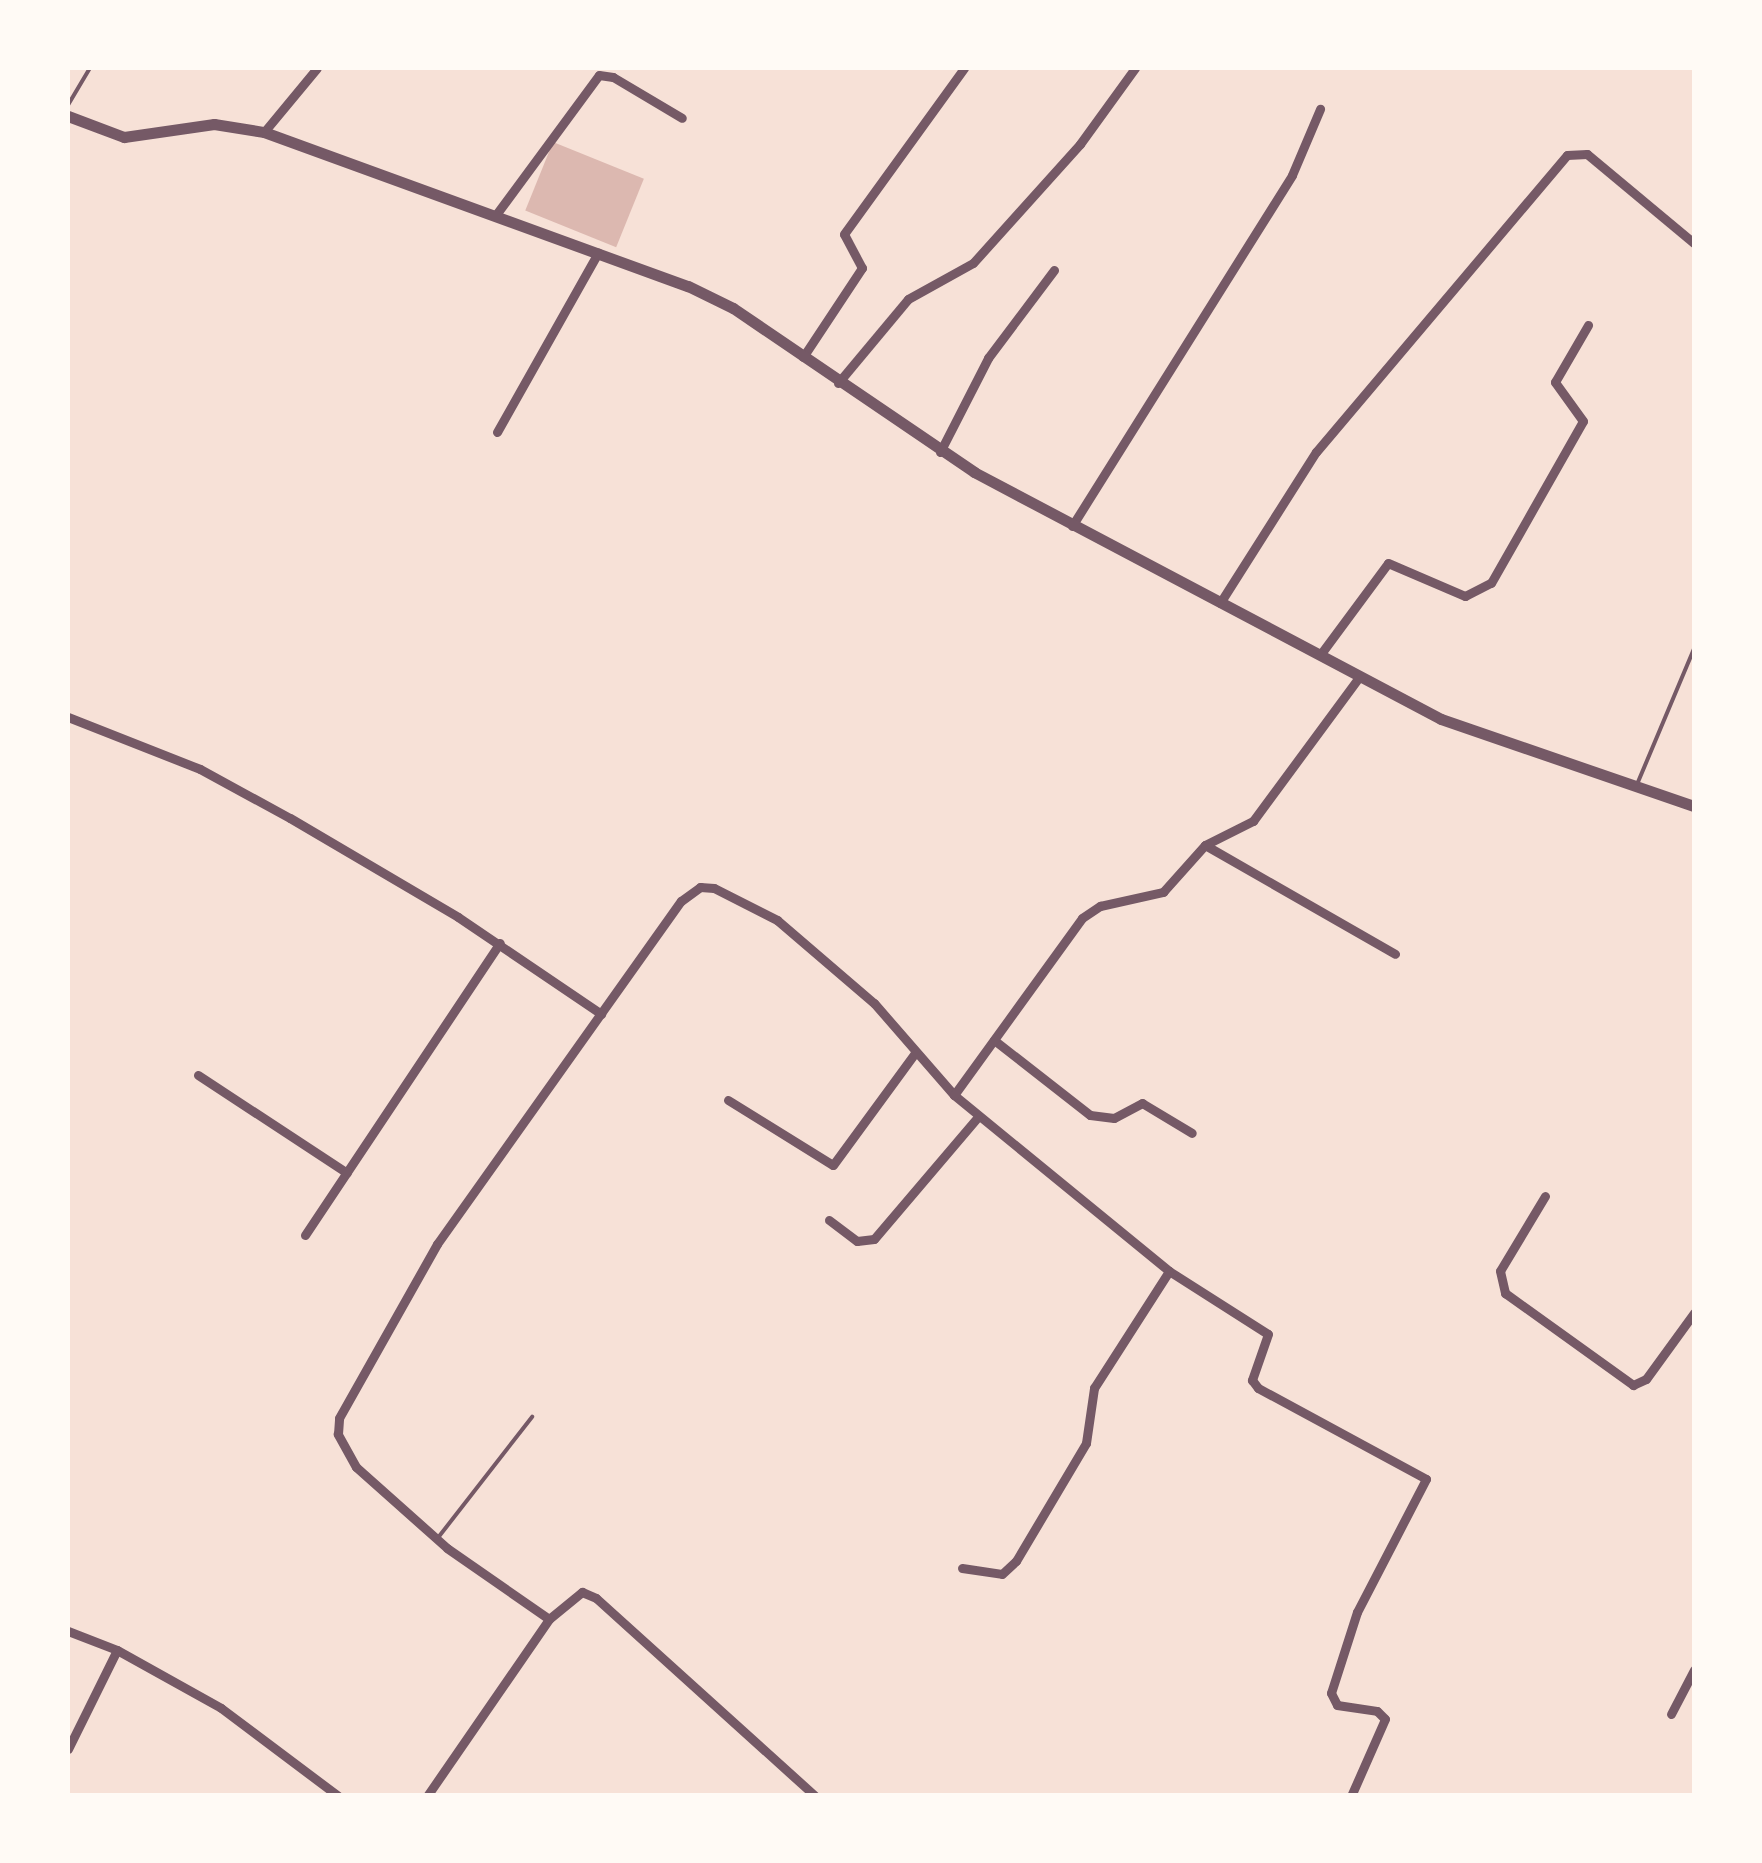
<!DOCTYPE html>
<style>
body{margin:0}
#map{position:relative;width:1762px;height:1863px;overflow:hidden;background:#f7e1d7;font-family:"Libre Baskerville",serif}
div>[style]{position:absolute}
.water>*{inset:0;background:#dcb8b0;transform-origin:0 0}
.service>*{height:4px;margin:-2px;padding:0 2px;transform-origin:2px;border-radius:2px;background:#755966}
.minor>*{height:9px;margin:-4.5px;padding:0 4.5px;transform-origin:4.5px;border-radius:4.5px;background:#755966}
.tertiary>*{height:11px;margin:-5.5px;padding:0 5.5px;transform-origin:5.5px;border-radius:5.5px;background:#755966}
span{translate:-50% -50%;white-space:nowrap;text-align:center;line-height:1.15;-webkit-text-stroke:10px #fffaf5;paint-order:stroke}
.frame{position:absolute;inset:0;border:70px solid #fffaf5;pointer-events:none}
</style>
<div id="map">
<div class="water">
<div style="left:553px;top:142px;width:98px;height:74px;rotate:22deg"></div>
</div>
<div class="service">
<div style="left:68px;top:105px;width:43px;rotate:-59.3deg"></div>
<div style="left:1638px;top:782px;width:144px;rotate:-67.2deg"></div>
<div style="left:437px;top:1539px;width:155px;rotate:-52.1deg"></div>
</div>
<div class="minor">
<div style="left:264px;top:132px;width:83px;rotate:-50.4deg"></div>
<div style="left:495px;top:216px;width:175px;rotate:-53.6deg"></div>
<div style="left:599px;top:75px;width:14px;rotate:8deg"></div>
<div style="left:613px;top:77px;width:80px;rotate:30.7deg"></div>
<div style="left:803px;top:357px;width:107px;rotate:-56.5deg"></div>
<div style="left:862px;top:268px;width:38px;rotate:-118deg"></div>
<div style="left:844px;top:234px;width:205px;rotate:-54.1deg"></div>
<div style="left:838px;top:383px;width:109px;rotate:-50.2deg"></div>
<div style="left:908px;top:299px;width:74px;rotate:-29deg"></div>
<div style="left:973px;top:263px;width:160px;rotate:-48deg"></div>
<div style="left:1080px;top:144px;width:94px;rotate:-54.1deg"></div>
<div style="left:497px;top:432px;width:206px;rotate:-60.6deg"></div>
<div style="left:940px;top:452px;width:106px;rotate:-62.9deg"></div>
<div style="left:988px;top:358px;width:110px;rotate:-53.1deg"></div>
<div style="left:1072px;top:526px;width:414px;rotate:-57.9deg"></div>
<div style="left:1292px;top:175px;width:72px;rotate:-67deg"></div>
<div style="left:1220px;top:603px;width:179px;rotate:-57.6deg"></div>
<div style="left:1316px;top:452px;width:389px;rotate:-49.8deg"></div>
<div style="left:1567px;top:155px;width:20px;rotate:-3deg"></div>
<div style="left:1587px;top:154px;width:139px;rotate:39.8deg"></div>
<div style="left:1320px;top:655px;width:114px;rotate:-53.5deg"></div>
<div style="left:1388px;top:563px;width:84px;rotate:23.2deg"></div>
<div style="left:1465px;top:596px;width:29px;rotate:-27deg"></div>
<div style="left:1491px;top:583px;width:186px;rotate:-60.4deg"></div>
<div style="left:1583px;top:421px;width:48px;rotate:-125.7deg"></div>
<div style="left:1555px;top:382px;width:66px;rotate:-59.9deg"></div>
<div style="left:68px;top:717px;width:142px;rotate:21.5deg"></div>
<div style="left:200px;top:769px;width:102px;rotate:28.6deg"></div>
<div style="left:290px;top:818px;width:195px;rotate:30.5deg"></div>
<div style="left:458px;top:917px;width:173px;rotate:34.1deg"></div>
<div style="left:1205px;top:845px;width:219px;rotate:29.8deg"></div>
<div style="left:994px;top:1040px;width:122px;rotate:38deg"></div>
<div style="left:1090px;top:1115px;width:24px;rotate:7deg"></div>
<div style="left:1114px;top:1118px;width:32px;rotate:-28deg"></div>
<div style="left:1142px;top:1103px;width:58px;rotate:31deg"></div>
<div style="left:198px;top:1075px;width:178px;rotate:33.3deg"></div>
<div style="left:954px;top:1095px;width:278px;rotate:39.3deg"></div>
<div style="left:1169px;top:1271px;width:117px;rotate:32.5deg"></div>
<div style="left:1268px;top:1334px;width:49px;rotate:109.2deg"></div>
<div style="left:1252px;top:1380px;width:10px;rotate:53deg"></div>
<div style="left:1258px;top:1388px;width:191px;rotate:28.4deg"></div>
<div style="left:1426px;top:1479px;width:150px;rotate:117.4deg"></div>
<div style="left:1357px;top:1612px;width:85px;rotate:107.8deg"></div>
<div style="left:1331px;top:1693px;width:13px;rotate:63deg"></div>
<div style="left:1337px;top:1705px;width:40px;rotate:8.5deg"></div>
<div style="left:1377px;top:1711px;width:11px;rotate:45deg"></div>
<div style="left:1385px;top:1719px;width:84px;rotate:113.8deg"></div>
<div style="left:728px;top:1100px;width:123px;rotate:31.8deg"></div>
<div style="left:833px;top:1165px;width:139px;rotate:-53.8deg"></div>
<div style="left:1545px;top:1196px;width:87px;rotate:121deg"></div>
<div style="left:1500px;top:1271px;width:23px;rotate:77deg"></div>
<div style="left:1505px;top:1293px;width:158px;rotate:35.7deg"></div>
<div style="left:1633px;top:1385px;width:14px;rotate:-25deg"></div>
<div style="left:1646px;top:1379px;width:82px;rotate:-54deg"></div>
<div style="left:829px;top:1220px;width:35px;rotate:37deg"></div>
<div style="left:857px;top:1241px;width:17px;rotate:-7deg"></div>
<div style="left:874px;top:1239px;width:160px;rotate:-49.6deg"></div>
<div style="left:305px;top:1235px;width:351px;rotate:-56.3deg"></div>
<div style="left:962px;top:1568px;width:40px;rotate:8.5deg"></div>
<div style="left:1002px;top:1574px;width:19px;rotate:-43deg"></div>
<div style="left:1016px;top:1561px;width:137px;rotate:-59.3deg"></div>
<div style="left:1086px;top:1443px;width:56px;rotate:-81.7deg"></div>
<div style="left:1094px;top:1388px;width:139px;rotate:-57.3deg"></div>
<div style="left:549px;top:1619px;width:124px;rotate:-145.2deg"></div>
<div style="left:447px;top:1548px;width:122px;rotate:-138.3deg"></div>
<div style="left:356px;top:1467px;width:38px;rotate:-119deg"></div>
<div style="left:338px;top:1434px;width:16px;rotate:-86deg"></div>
<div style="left:339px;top:1418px;width:200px;rotate:-60.6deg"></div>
<div style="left:437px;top:1244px;width:421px;rotate:-54.6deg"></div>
<div style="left:681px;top:901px;width:24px;rotate:-36deg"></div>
<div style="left:700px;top:887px;width:14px;rotate:4deg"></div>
<div style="left:714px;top:888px;width:71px;rotate:26.9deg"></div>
<div style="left:777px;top:920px;width:128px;rotate:40.6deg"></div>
<div style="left:874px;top:1003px;width:122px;rotate:49deg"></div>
<div style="left:954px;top:1095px;width:218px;rotate:-54.1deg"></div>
<div style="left:1082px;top:918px;width:22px;rotate:-34deg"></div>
<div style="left:1100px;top:906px;width:65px;rotate:-12.5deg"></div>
<div style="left:1163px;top:892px;width:63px;rotate:-48.2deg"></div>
<div style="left:1205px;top:845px;width:54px;rotate:-26.6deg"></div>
<div style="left:1253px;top:821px;width:180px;rotate:-53.6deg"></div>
<div style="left:68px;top:1631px;width:53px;rotate:21.2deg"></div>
<div style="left:117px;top:1650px;width:119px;rotate:29.1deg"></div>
<div style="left:221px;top:1708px;width:146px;rotate:36.9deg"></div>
<div style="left:1671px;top:1714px;width:50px;rotate:-62.4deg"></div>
<div style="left:68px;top:1749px;width:110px;rotate:-63.7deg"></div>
<div style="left:427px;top:1796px;width:215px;rotate:-55.4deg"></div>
<div style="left:549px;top:1619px;width:43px;rotate:-39.3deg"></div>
<div style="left:582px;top:1592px;width:15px;rotate:23deg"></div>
<div style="left:596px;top:1598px;width:295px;rotate:42.1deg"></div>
</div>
<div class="tertiary">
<div style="left:68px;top:116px;width:60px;rotate:20.6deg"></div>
<div style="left:124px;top:137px;width:91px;rotate:-8.2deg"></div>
<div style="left:214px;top:124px;width:51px;rotate:9.1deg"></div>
<div style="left:264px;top:132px;width:451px;rotate:20deg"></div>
<div style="left:688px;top:286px;width:50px;rotate:26.1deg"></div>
<div style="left:733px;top:308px;width:292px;rotate:34.2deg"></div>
<div style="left:974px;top:472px;width:528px;rotate:27.87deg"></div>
<div style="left:1441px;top:719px;width:268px;rotate:19deg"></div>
</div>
<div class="frame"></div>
</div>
